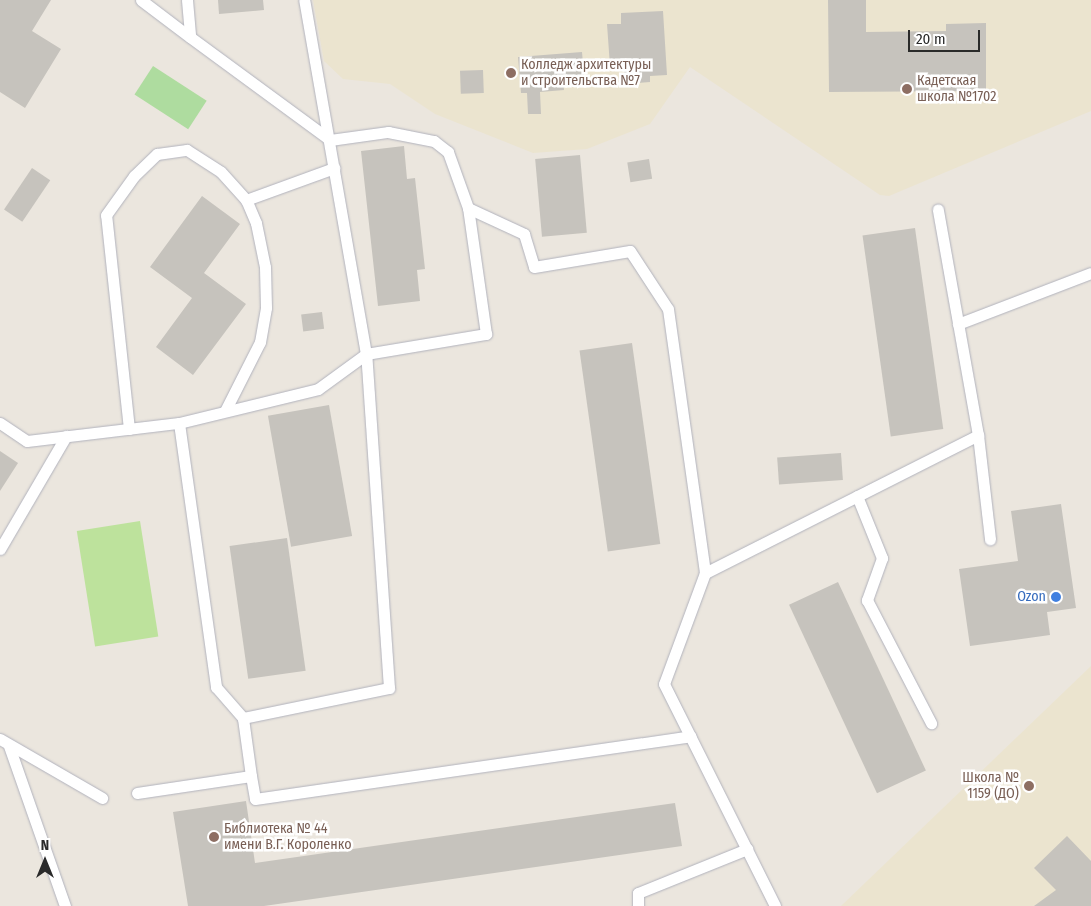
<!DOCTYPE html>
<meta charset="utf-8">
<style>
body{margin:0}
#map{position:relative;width:1091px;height:906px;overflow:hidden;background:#ebe6de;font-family:"Fira Sans Condensed",sans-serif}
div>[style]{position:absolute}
.education>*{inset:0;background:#ebe4cf}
.green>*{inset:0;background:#aedc9f;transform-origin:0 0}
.pitch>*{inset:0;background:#bde29c;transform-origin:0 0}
.building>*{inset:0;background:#c6c3bd;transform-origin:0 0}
.roads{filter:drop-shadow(0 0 1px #b1b2bc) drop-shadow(0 0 1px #b1b2bc)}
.lane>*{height:11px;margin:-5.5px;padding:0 5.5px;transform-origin:5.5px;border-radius:5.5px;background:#fff}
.dots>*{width:14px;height:14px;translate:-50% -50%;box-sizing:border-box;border:2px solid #fff;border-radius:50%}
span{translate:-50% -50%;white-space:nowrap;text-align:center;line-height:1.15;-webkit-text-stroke:5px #fff;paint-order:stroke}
.education-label{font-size:14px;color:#785e54}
.left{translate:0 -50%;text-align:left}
.right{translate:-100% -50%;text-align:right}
.shop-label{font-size:14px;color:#366cbe}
.north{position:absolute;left:20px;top:836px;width:50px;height:50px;-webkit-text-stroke:4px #fff;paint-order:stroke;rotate:0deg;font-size:14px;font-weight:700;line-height:20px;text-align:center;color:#2a2a2a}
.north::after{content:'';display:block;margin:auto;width:18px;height:22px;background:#2a2a2a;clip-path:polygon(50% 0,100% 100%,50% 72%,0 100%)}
.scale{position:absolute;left:908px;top:30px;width:72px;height:22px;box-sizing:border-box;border:2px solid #2a2a2a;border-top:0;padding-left:6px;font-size:15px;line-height:18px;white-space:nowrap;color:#2a2a2a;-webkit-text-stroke:4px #fff;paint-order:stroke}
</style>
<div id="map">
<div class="education">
<div style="clip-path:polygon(313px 0,1091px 0,1091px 111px,889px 196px,880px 195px,690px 67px,650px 124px,587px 149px,533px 153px,435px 114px,390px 84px,343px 79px,324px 61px)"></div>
<div style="clip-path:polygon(1091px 666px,1091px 906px,841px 906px)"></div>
</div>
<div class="green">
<div style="left:153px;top:66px;width:64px;height:34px;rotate:33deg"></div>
</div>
<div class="pitch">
<div style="left:140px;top:521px;width:117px;height:64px;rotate:81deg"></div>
</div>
<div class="building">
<div style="clip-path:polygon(0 0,51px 0,32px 31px,61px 49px,25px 108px,0 92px)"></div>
<div style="clip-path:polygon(218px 0,263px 0,264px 10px,219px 14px)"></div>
<div style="clip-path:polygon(828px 0,866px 0,866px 32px,946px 31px,946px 24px,986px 23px,986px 91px,829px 92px)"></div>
<div style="clip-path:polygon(663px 11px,667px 75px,650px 76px,650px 82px,625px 84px,624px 65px,610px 66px,607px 24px,621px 24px,621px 13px)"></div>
<div style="clip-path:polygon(582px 52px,584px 75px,563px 77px,564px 90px,540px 92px,541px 114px,528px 114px,527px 93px,521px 93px,518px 57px)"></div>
<div style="left:483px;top:70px;width:23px;height:23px;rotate:88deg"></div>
<div style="clip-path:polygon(404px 146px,407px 179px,415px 178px,425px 269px,417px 270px,420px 301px,378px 306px,361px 151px)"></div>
<div style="left:580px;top:155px;width:78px;height:45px;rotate:85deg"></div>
<div style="left:649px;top:159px;width:20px;height:22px;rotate:81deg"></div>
<div style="left:32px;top:168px;width:22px;height:50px;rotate:34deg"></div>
<div style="clip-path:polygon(202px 196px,240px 224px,204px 273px,246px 304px,193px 375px,156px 347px,192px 298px,150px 267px)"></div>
<div style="left:915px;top:228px;width:203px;height:53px;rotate:82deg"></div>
<div style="left:322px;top:312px;width:17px;height:21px;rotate:83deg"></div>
<div style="left:632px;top:343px;width:203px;height:53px;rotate:82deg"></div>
<div style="left:329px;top:405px;width:133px;height:62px;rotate:80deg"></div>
<div style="clip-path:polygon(0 451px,18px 463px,0 491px)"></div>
<div style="left:841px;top:453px;width:27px;height:64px;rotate:86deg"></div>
<div style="clip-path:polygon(1061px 504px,1076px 608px,1047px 612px,1050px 635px,970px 646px,959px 569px,1018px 561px,1011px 511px)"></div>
<div style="left:287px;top:538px;width:134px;height:58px;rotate:82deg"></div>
<div style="left:838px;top:582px;width:208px;height:54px;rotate:65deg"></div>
<div style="clip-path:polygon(246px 801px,255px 863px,675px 803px,682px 846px,264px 906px,188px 906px,173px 812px)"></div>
<div style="clip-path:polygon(1067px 836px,1091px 861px,1091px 906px,1034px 906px,1056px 890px,1034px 868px)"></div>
</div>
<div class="roads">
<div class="lane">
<div style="left:141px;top:0;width:61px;rotate:37.1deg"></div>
<div style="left:187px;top:0;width:37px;rotate:85deg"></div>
<div style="left:190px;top:37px;width:174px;rotate:36.3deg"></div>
<div style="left:330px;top:140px;width:59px;rotate:-7.9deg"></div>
<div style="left:388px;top:132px;width:47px;rotate:11.1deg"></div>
<div style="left:434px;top:141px;width:18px;rotate:38deg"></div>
<div style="left:448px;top:152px;width:59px;rotate:70.3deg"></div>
<div style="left:958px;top:324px;width:142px;rotate:-21deg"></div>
<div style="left:225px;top:411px;width:77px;rotate:-63.1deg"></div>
<div style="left:260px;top:342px;width:35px;rotate:-80deg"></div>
<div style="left:266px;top:308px;width:41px;rotate:-91.4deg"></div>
<div style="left:265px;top:267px;width:45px;rotate:-101.6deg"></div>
<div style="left:256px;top:223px;width:25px;rotate:-113deg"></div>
<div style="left:0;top:423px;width:32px;rotate:34deg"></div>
<div style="left:27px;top:441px;width:153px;rotate:-6.8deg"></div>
<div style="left:179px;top:423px;width:143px;rotate:-13.7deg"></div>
<div style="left:318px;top:389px;width:59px;rotate:-36.1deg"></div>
<div style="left:366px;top:354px;width:122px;rotate:-9.5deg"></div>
<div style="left:486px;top:334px;width:127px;rotate:-98.1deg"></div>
<div style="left:468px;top:208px;width:62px;rotate:24.9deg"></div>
<div style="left:524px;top:234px;width:34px;rotate:73deg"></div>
<div style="left:534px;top:267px;width:97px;rotate:-9.5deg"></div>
<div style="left:630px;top:251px;width:69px;rotate:56.8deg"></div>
<div style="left:668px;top:309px;width:267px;rotate:82deg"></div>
<div style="left:705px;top:573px;width:118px;rotate:110.3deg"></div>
<div style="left:664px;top:684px;width:248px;rotate:63.4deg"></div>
<div style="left:179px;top:423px;width:267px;rotate:82deg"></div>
<div style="left:216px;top:687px;width:41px;rotate:48.9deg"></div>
<div style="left:129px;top:429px;width:215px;rotate:-96.1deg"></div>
<div style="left:106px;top:215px;width:48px;rotate:-54.3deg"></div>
<div style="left:134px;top:176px;width:32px;rotate:-44deg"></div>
<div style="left:157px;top:154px;width:30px;rotate:-8deg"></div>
<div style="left:187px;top:150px;width:40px;rotate:32.9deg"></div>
<div style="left:221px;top:172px;width:38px;rotate:48deg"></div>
<div style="left:246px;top:200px;width:94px;rotate:-20deg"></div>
<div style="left:978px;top:435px;width:105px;rotate:83.4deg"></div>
<div style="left:857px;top:496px;width:67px;rotate:68deg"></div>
<div style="left:882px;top:558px;width:45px;rotate:109.7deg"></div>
<div style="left:867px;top:600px;width:139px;rotate:62.5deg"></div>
<div style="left:0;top:549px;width:131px;rotate:-59.7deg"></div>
<div style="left:705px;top:573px;width:306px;rotate:-26.8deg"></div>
<div style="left:978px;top:435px;width:229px;rotate:-100.1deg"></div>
<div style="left:0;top:739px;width:118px;rotate:30deg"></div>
<div style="left:9px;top:746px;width:170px;rotate:70.7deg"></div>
<div style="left:251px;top:776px;width:23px;rotate:80deg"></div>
<div style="left:255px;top:799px;width:440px;rotate:-8.2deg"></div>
<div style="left:137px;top:793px;width:115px;rotate:-8.5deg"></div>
<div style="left:251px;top:776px;width:59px;rotate:-97.9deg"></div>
<div style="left:243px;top:718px;width:149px;rotate:-11.6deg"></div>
<div style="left:389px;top:688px;width:335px;rotate:-93.9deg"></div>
<div style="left:366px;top:354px;width:359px;rotate:-99.9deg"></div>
<div style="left:638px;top:906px;width:13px;rotate:-90deg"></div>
<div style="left:638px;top:893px;width:118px;rotate:-22deg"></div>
</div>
</div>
<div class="dots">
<div style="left:511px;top:73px;background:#8d6e63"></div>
<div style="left:907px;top:89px;background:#8d6e63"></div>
<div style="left:1056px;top:597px;background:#3f7fe0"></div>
<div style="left:1029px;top:786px;background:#8d6e63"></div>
<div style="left:214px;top:837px;background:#8d6e63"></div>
</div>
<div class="education-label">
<span class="left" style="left:521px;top:73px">Колледж архитектуры<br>и строительства №7</span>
<span class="left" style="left:917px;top:89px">Кадетская<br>школа №1702</span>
<span class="right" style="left:1019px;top:786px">Школа №<br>1159 (ДО)</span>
<span class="left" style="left:224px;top:837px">Библиотека № 44<br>имени В.Г. Короленко</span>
</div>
<div class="shop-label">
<span class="right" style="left:1046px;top:597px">Ozon</span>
</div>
<div class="north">N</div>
<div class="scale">20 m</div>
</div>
